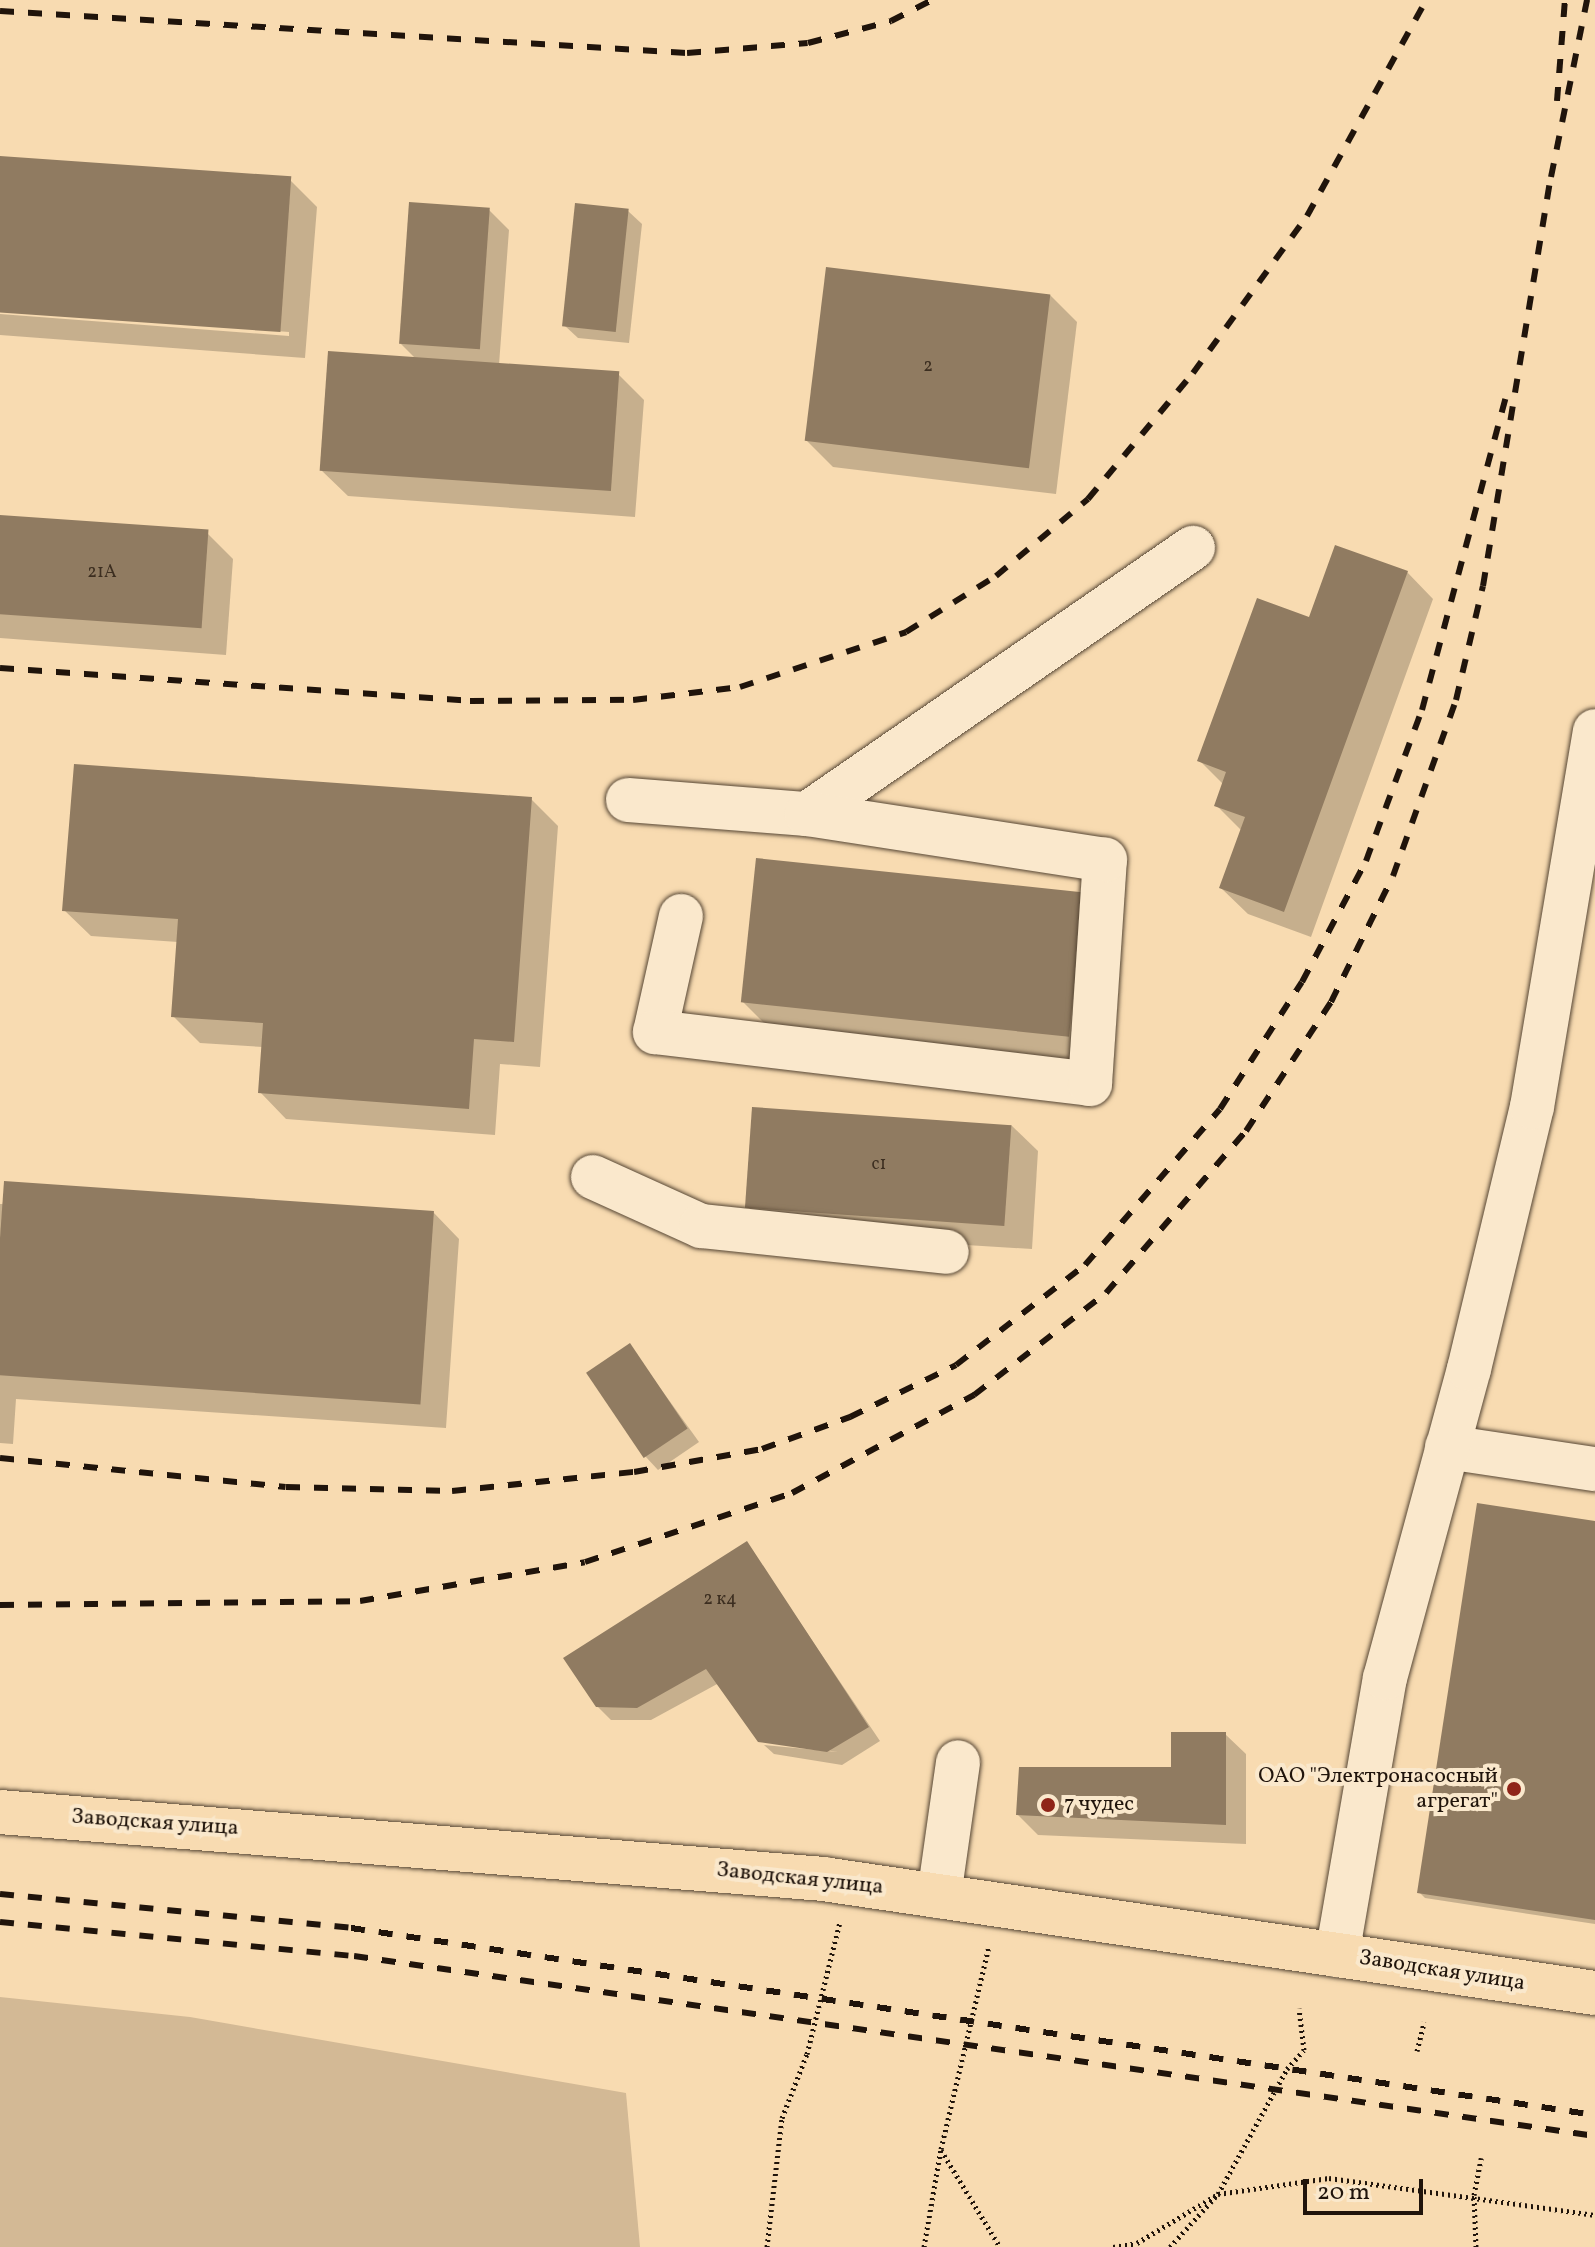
<!DOCTYPE html>
<meta charset="utf-8">
<style>
body{margin:0}
#map{position:relative;width:1595px;height:2247px;overflow:hidden;background:#f8dbb1;font-family:Vollkorn,serif}
div>[style]{position:absolute}
.green>*{inset:0;background:#d3b995}
.shadow>*{inset:0;background:#0003}
.building>*{inset:0;background:#907b61;transform-origin:0 0}
.path>*{height:5px;margin-top:-2.5px;transform-origin:0;background:repeating-linear-gradient(90deg,#20140b 0 2px,transparent 0 6px)}
.roads{filter:drop-shadow(0 0 2px #564634) drop-shadow(0 0 2px #564634)}
.minor>*{height:44px;margin:-22px;padding:0 22px;transform-origin:22px;border-radius:22px;background:#fae8cc}
.major>*{height:44px;margin:-22px;padding:0 22px;transform-origin:22px;border-radius:22px;background:#f8dbb1}
.rail>*{height:6px;margin-top:-3px;transform-origin:0;background:repeating-linear-gradient(90deg,#20140b 0 14px,transparent 0 28px)}
.dots>*{width:22px;height:22px;translate:-50% -50%;box-sizing:border-box;border:4px solid #fae8cc;border-radius:50%}
span{translate:-50% -50%;white-space:nowrap;text-align:center;line-height:1.15;-webkit-text-stroke:8px #fae8cc;paint-order:stroke}
.number-label{font-size:18px;color:#3c2e20}
.number-label span{-webkit-text-stroke-width:0}
.poi-label{font-size:22px;color:#20140b}
.right{translate:-100% -50%;text-align:right}
.left{translate:0 -50%;text-align:left}
.street-label{font-size:22px;color:#20140b}
.scale{position:absolute;left:1303px;top:2179px;width:120px;height:36px;box-sizing:border-box;border:4px solid #20140b;border-top:0;padding-left:10px;font-size:24px;line-height:28px;white-space:nowrap;color:#20140b;-webkit-text-stroke:6px #fae8cc;paint-order:stroke}
</style>
<div id="map">
<div class="green">
<div style="clip-path:polygon(0 1997px,190px 2017px,626px 2093px,640px 2247px,0 2247px)"></div>
</div>
<div class="shadow">
<div style="clip-path:polygon(0 158px,290px 180px,317px 207px,305px 358px,0 335px,0 314px,289px 336px,289px 332px,0 310px)"></div>
<div style="clip-path:polygon(489px 210px,509px 230px,499px 365px,618px 374px,644px 400px,635px 517px,348px 496px,321px 470px,416px 359px,400px 343px)"></div>
<div style="clip-path:polygon(628px 211px,642px 224px,629px 343px,578px 338px,564px 325px)"></div>
<div style="clip-path:polygon(1050px 295px,1077px 322px,1056px 494px,833px 467px,807px 441px)"></div>
<div style="clip-path:polygon(0 517px,207px 533px,233px 559px,226px 655px,0 638px)"></div>
<div style="clip-path:polygon(1407px 572px,1433px 599px,1311px 937px,1248px 914px,1221px 888px,1242px 831px,1216px 805px,1224px 785px,1200px 761px,1310px 619px)"></div>
<div style="clip-path:polygon(531px 799px,558px 826px,540px 1067px,500px 1064px,495px 1135px,286px 1119px,260px 1092px,263px 1047px,200px 1043px,173px 1016px,178px 942px,91px 936px,64px 910px)"></div>
<div style="clip-path:polygon(1084px 895px,1095px 1063px,769px 1028px,743px 1002px)"></div>
<div style="clip-path:polygon(1011px 1125px,1038px 1151px,1032px 1249px,774px 1233px,748px 1207px)"></div>
<div style="clip-path:polygon(0 1204px,433px 1212px,459px 1239px,446px 1428px,16px 1399px,13px 1444px,0 1443px)"></div>
<div style="clip-path:polygon(630px 1346px,699px 1442px,658px 1470px,645px 1456px)"></div>
<div style="clip-path:polygon(1595px 1523px,1595px 1924px,1425px 1898px,1419px 1892px)"></div>
<div style="clip-path:polygon(747px 1544px,880px 1741px,842px 1765px,774px 1754px,764px 1745px,838px 1752px,761px 1740px,719px 1683px,651px 1720px,611px 1720px,597px 1706px)"></div>
<div style="clip-path:polygon(1225px 1734px,1246px 1754px,1246px 1844px,1038px 1835px,1018px 1815px,1173px 1769px)"></div>
</div>
<div class="building">
<div style="left:0;top:156px;width:292px;height:156px;rotate:4deg"></div>
<div style="left:409px;top:202px;width:81px;height:142px;rotate:4deg"></div>
<div style="left:575px;top:203px;width:54px;height:124px;rotate:6deg"></div>
<div style="left:826px;top:267px;width:226px;height:175px;rotate:7deg"></div>
<div style="left:328px;top:351px;width:292px;height:120px;rotate:4deg"></div>
<div style="left:0;top:515px;width:209px;height:99px;rotate:4deg"></div>
<div style="clip-path:polygon(1335px 545px,1408px 571px,1284px 912px,1219px 888px,1245px 817px,1214px 806px,1226px 772px,1197px 761px,1257px 598px,1309px 617px)"></div>
<div style="clip-path:polygon(74px 764px,532px 797px,514px 1042px,474px 1039px,469px 1109px,258px 1093px,263px 1023px,171px 1017px,178px 919px,62px 911px)"></div>
<div style="left:756px;top:858px;width:330px;height:145px;rotate:6deg"></div>
<div style="left:752px;top:1107px;width:260px;height:101px;rotate:4deg"></div>
<div style="left:4px;top:1181px;width:431px;height:194px;rotate:4deg"></div>
<div style="left:630px;top:1343px;width:103px;height:53px;rotate:56deg"></div>
<div style="clip-path:polygon(1477px 1503px,1595px 1521px,1595px 1920px,1417px 1893px)"></div>
<div style="clip-path:polygon(747px 1541px,869px 1727px,827px 1752px,758px 1742px,706px 1669px,637px 1708px,596px 1707px,563px 1658px)"></div>
<div style="clip-path:polygon(1171px 1732px,1226px 1732px,1226px 1825px,1016px 1815px,1019px 1767px,1171px 1767px)"></div>
</div>
<div class="path">
<div style="left:1417px;top:2051px;width:30px;rotate:-76deg"></div>
<div style="left:941px;top:2150px;width:114px;rotate:58.7deg"></div>
<div style="left:767px;top:2247px;width:130px;rotate:-83.4deg"></div>
<div style="left:782px;top:2118px;width:69px;rotate:-68.7deg"></div>
<div style="left:807px;top:2054px;width:136px;rotate:-76deg"></div>
<div style="left:924px;top:2247px;width:99px;rotate:-80.2deg"></div>
<div style="left:941px;top:2149px;width:209px;rotate:-76.7deg"></div>
<div style="left:1113px;top:2247px;width:24px;rotate:-9deg"></div>
<div style="left:1137px;top:2243px;width:95px;rotate:-31.2deg"></div>
<div style="left:1218px;top:2194px;width:112px;rotate:-8.2deg"></div>
<div style="left:1329px;top:2178px;width:269px;rotate:7.9deg"></div>
<div style="left:1170px;top:2247px;width:72px;rotate:-47.8deg"></div>
<div style="left:1218px;top:2194px;width:143px;rotate:-61.1deg"></div>
<div style="left:1287px;top:2069px;width:25px;rotate:-48deg"></div>
<div style="left:1304px;top:2050px;width:42px;rotate:-96.8deg"></div>
<div style="left:1476px;top:2247px;width:52px;rotate:-92.2deg"></div>
<div style="left:1474px;top:2195px;width:38px;rotate:-79deg"></div>
</div>
<div class="roads">
<div class="minor">
<div style="left:628px;top:800px;width:180px;rotate:4.5deg"></div>
<div style="left:807px;top:814px;width:469px;rotate:-34.6deg"></div>
<div style="left:681px;top:916px;width:119px;rotate:102.6deg"></div>
<div style="left:655px;top:1032px;width:438px;rotate:6.8deg"></div>
<div style="left:1090px;top:1084px;width:225px;rotate:-86.2deg"></div>
<div style="left:1105px;top:860px;width:302px;rotate:-171.2deg"></div>
<div style="left:593px;top:1177px;width:119px;rotate:24.4deg"></div>
<div style="left:701px;top:1226px;width:247px;rotate:6deg"></div>
<div style="left:1447px;top:1447px;width:150px;rotate:8.5deg"></div>
<div style="left:939px;top:1896px;width:135px;rotate:-81.9deg"></div>
<div style="left:1337px;top:1955px;width:281px;rotate:-80.2deg"></div>
<div style="left:1385px;top:1678px;width:320px;rotate:-74.8deg"></div>
<div style="left:1469px;top:1369px;width:269px;rotate:-76.5deg"></div>
<div style="left:1532px;top:1107px;width:381px;rotate:-80.5deg"></div>
</div>
<div class="major">
<div style="left:0;top:1812px;width:826px;rotate:4.65deg"></div>
<div style="left:823px;top:1879px;width:780px;rotate:8.4deg"></div>
</div>
</div>
<div class="rail">
<div style="left:0;top:11px;width:688px;rotate:3.5deg"></div>
<div style="left:687px;top:53px;width:121px;rotate:-4.7deg"></div>
<div style="left:808px;top:43px;width:86px;rotate:-14.8deg"></div>
<div style="left:891px;top:21px;width:46px;rotate:-27.1deg"></div>
<div style="left:1557px;top:101px;width:101px;rotate:-85.5deg"></div>
<div style="left:0;top:668px;width:471px;rotate:4deg"></div>
<div style="left:470px;top:701px;width:163px;rotate:-0.4deg"></div>
<div style="left:633px;top:700px;width:108px;rotate:-6.9deg"></div>
<div style="left:740px;top:687px;width:175px;rotate:-18.3deg"></div>
<div style="left:906px;top:632px;width:106px;rotate:-31.9deg"></div>
<div style="left:996px;top:576px;width:120px;rotate:-39.9deg"></div>
<div style="left:1088px;top:499px;width:164px;rotate:-50.2deg"></div>
<div style="left:1193px;top:373px;width:194px;rotate:-54deg"></div>
<div style="left:1307px;top:216px;width:247px;rotate:-61.1deg"></div>
<div style="left:0;top:1458px;width:287px;rotate:5.8deg"></div>
<div style="left:286px;top:1487px;width:166px;rotate:1.4deg"></div>
<div style="left:452px;top:1491px;width:183px;rotate:-6deg"></div>
<div style="left:634px;top:1472px;width:130px;rotate:-10.2deg"></div>
<div style="left:762px;top:1449px;width:94px;rotate:-20deg"></div>
<div style="left:850px;top:1417px;width:118px;rotate:-26.1deg"></div>
<div style="left:956px;top:1365px;width:163px;rotate:-37.8deg"></div>
<div style="left:1085px;top:1265px;width:206px;rotate:-49.1deg"></div>
<div style="left:1220px;top:1109px;width:151px;rotate:-57.2deg"></div>
<div style="left:1302px;top:982px;width:137px;rotate:-62.1deg"></div>
<div style="left:1366px;top:861px;width:161px;rotate:-69.7deg"></div>
<div style="left:1422px;top:710px;width:325px;rotate:-75deg"></div>
<div style="left:0;top:1605px;width:360px;rotate:-0.6deg"></div>
<div style="left:360px;top:1601px;width:228px;rotate:-9.8deg"></div>
<div style="left:585px;top:1562px;width:218px;rotate:-18.4deg"></div>
<div style="left:792px;top:1493px;width:207px;rotate:-28.3deg"></div>
<div style="left:974px;top:1395px;width:167px;rotate:-37.7deg"></div>
<div style="left:1106px;top:1293px;width:214px;rotate:-49.2deg"></div>
<div style="left:1246px;top:1131px;width:154px;rotate:-56.6deg"></div>
<div style="left:1331px;top:1002px;width:140px;rotate:-63.8deg"></div>
<div style="left:1393px;top:876px;width:187px;rotate:-70.3deg"></div>
<div style="left:1456px;top:700px;width:117px;rotate:-76.7deg"></div>
<div style="left:1483px;top:586px;width:415px;rotate:-80.6deg"></div>
<div style="left:1551px;top:177px;width:181px;rotate:-78.5deg"></div>
<div style="left:0;top:1894px;width:353px;rotate:5.5deg"></div>
<div style="left:351px;top:1928px;width:1258px;rotate:8.55deg"></div>
<div style="left:0;top:1922px;width:356px;rotate:5.5deg"></div>
<div style="left:354px;top:1956px;width:1254px;rotate:8.25deg"></div>
</div>
<div class="dots">
<div style="left:1514px;top:1789px;background:#8f2418"></div>
<div style="left:1048px;top:1805px;background:#8f2418"></div>
</div>
<div class="number-label">
<span style="left:928px;top:367px">2</span>
<span style="left:102px;top:573px">21А</span>
<span style="left:879px;top:1165px">с1</span>
<span style="left:720px;top:1600px">2 к4</span>
</div>
<div class="poi-label">
<span class="right" style="left:1498px;top:1789px">ОАО "Электронасосный<br>агрегат"</span>
<span class="left" style="left:1064px;top:1805px">7 чудес</span>
</div>
<div class="street-label">
<span style="left:155px;top:1823px;rotate:4deg">Заводская улица</span>
<span style="left:800px;top:1879px;rotate:6deg">Заводская улица</span>
<span style="left:1442px;top:1971px;rotate:9deg">Заводская улица</span>
</div>
<div class="scale">20 m</div>
</div>
